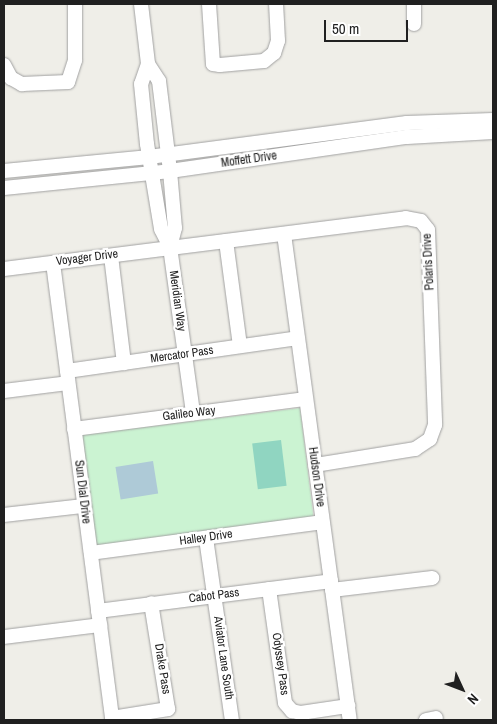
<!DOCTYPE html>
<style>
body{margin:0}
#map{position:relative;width:497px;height:724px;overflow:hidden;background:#efeee8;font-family:"Archivo Narrow",sans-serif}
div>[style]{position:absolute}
.park>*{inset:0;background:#cbf3d2;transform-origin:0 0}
.pitch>*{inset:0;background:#90d5c1;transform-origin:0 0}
.water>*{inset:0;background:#aecad7;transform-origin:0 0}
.roads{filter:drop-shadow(0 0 1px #a1a1a1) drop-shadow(0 0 1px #a1a1a1)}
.minor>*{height:14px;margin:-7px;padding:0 7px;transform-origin:7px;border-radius:7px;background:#fff}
span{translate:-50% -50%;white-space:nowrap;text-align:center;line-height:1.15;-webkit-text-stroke:4.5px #fff;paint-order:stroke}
.street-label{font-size:12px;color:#202020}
.frame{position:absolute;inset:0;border:5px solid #202020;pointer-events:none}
.north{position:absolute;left:437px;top:664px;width:50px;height:50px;-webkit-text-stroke:4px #fff;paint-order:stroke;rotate:133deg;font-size:14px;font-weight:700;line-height:20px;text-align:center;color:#202020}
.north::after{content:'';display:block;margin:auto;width:18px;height:22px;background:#202020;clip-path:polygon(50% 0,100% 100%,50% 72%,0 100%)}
.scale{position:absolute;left:324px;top:20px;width:84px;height:22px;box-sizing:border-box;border:2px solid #202020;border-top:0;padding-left:6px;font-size:15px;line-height:18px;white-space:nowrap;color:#202020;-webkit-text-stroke:4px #fff;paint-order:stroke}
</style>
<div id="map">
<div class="park">
<div style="left:300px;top:408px;width:112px;height:220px;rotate:83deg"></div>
</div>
<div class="pitch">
<div style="left:281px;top:440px;width:46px;height:29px;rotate:83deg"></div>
</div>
<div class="water">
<div style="left:153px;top:461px;width:33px;height:38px;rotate:81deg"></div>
</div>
<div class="roads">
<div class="minor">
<div style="left:141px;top:4px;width:60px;rotate:83.3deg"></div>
<div style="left:148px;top:64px;width:20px;rotate:57deg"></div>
<div style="left:159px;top:81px;width:91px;rotate:83deg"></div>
<div style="left:170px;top:171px;width:57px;rotate:85deg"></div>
<div style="left:175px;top:228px;width:20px;rotate:105deg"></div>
<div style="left:209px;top:4px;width:60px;rotate:86.2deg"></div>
<div style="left:213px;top:64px;width:7px;rotate:8deg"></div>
<div style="left:220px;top:65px;width:44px;rotate:-5.2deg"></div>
<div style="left:264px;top:61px;width:13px;rotate:-39deg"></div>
<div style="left:274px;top:53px;width:13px;rotate:-72deg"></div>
<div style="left:278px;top:41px;width:37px;rotate:-93deg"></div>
<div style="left:414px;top:24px;width:20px;rotate:-90deg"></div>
<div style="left:148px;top:64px;width:21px;rotate:109deg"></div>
<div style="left:141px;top:84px;width:60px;rotate:84.3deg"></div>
<div style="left:147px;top:144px;width:86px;rotate:80.6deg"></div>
<div style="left:161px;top:229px;width:20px;rotate:63deg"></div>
<div style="left:170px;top:247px;width:168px;rotate:82.1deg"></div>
<div style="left:4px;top:65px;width:15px;rotate:62deg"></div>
<div style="left:11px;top:78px;width:13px;rotate:29deg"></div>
<div style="left:22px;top:84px;width:46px;rotate:-2.5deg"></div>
<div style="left:68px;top:82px;width:23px;rotate:-72deg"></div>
<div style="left:75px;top:60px;width:56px;rotate:-90deg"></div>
<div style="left:4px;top:171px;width:146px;rotate:-5.5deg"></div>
<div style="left:149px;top:157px;width:260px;rotate:-7.5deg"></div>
<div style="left:407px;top:123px;width:86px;rotate:-2deg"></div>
<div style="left:4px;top:188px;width:167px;rotate:-5.8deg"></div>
<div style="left:170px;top:171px;width:239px;rotate:-8.2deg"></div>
<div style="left:407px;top:137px;width:86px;rotate:-3.3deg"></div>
<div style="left:284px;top:234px;width:490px;rotate:82.3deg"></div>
<div style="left:226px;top:241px;width:106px;rotate:82.4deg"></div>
<div style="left:111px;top:256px;width:108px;rotate:83.1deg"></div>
<div style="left:53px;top:263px;width:461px;rotate:82.6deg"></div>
<div style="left:4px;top:269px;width:405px;rotate:-7.2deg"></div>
<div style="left:406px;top:218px;width:15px;rotate:11deg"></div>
<div style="left:421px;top:221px;width:11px;rotate:52deg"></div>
<div style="left:428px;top:230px;width:195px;rotate:87.9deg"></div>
<div style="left:435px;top:425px;width:15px;rotate:110deg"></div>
<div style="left:430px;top:439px;width:18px;rotate:146deg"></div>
<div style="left:415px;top:449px;width:101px;rotate:170.9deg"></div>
<div style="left:67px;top:371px;width:233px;rotate:-8.1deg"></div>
<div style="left:4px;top:391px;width:64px;rotate:-7.1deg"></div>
<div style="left:74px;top:429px;width:232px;rotate:-7.4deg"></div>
<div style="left:4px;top:515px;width:80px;rotate:-6.5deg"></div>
<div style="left:206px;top:538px;width:184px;rotate:81.9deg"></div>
<div style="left:91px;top:553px;width:233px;rotate:-7.6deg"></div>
<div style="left:269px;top:589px;width:115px;rotate:82deg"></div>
<div style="left:285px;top:703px;width:11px;rotate:49deg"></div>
<div style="left:292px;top:711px;width:9px;rotate:13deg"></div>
<div style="left:301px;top:713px;width:48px;rotate:-8.5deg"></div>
<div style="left:332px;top:590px;width:101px;rotate:-6.8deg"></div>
<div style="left:98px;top:611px;width:235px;rotate:-7.3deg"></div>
<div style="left:4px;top:637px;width:97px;rotate:-7.1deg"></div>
<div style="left:112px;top:718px;width:57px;rotate:-9.1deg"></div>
<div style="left:168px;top:709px;width:107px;rotate:-99.1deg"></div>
<div style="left:426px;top:720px;width:10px;rotate:-11deg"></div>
</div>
</div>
<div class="street-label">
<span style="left:249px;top:160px;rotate:-8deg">Moffett Drive</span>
<span style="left:87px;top:258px;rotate:-7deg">Voyager Drive</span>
<span style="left:429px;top:262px;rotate:-93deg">Polaris Drive</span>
<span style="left:177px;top:301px;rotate:82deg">Meridian Way</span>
<span style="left:182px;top:355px;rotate:-8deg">Mercator Pass</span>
<span style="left:189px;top:414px;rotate:-7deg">Galileo Way</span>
<span style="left:316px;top:477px;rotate:82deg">Hudson Drive</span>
<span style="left:82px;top:492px;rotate:83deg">Sun Dial Drive</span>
<span style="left:206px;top:538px;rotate:-8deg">Halley Drive</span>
<span style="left:214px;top:596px;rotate:-7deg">Cabot Pass</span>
<span style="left:223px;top:658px;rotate:82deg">Aviator Lane South</span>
<span style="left:280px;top:664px;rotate:82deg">Odyssey Pass</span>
<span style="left:162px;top:669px;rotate:81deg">Drake Pass</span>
</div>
<div class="frame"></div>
<div class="north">N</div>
<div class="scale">50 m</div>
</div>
